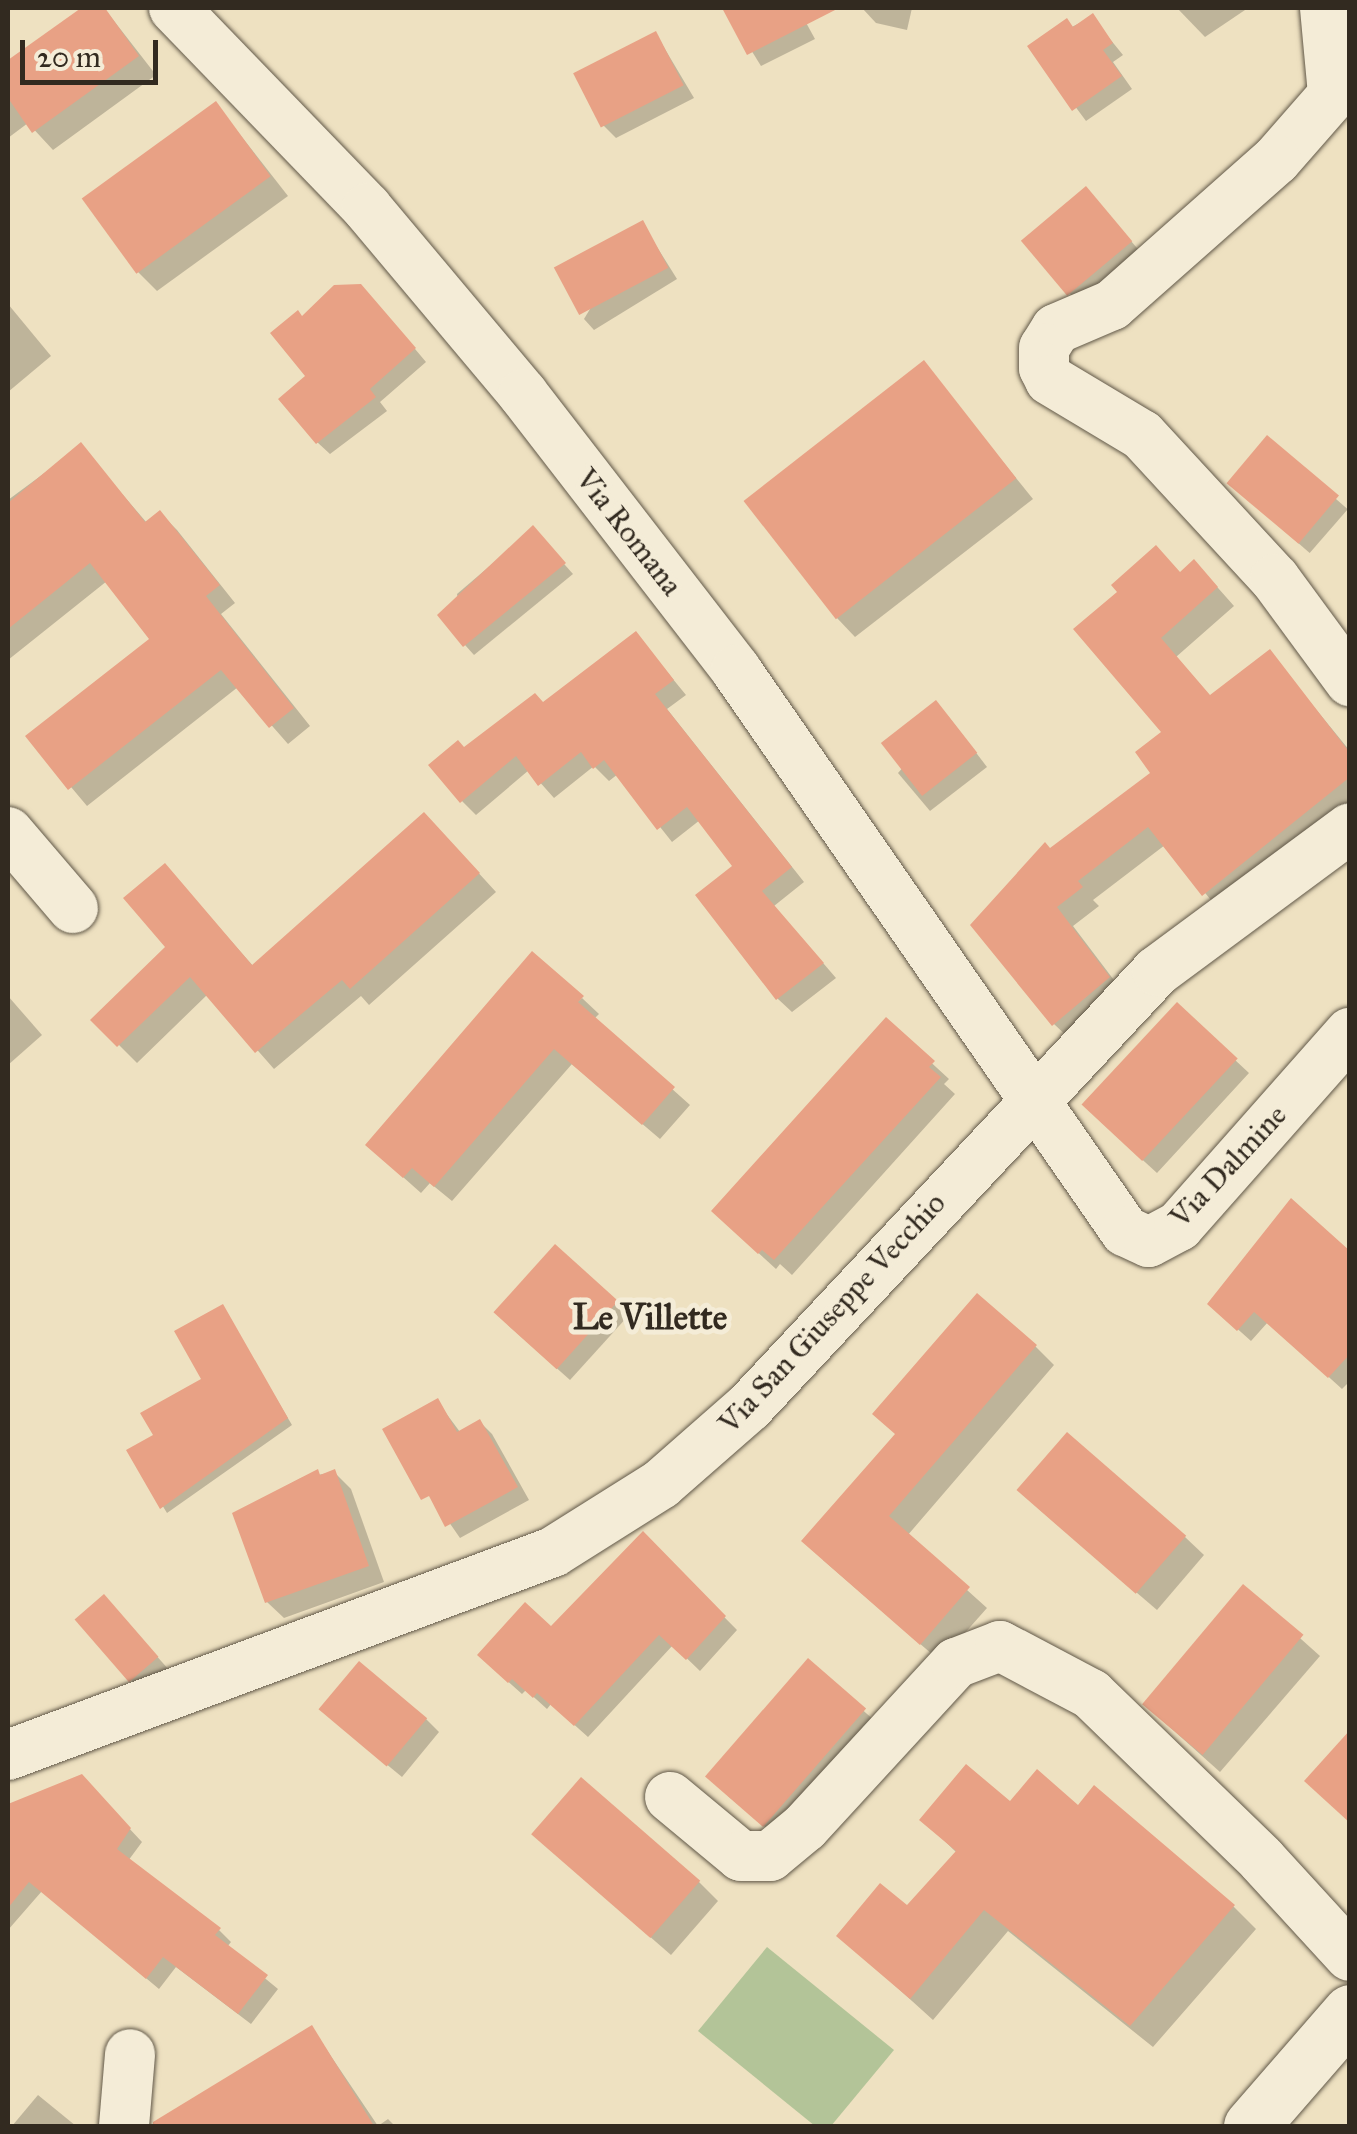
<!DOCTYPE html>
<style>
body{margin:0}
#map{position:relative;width:1357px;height:2134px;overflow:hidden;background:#eee1c1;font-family:"IM FELL Great Primer",serif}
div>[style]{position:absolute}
.green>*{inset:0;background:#b3c498}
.shadow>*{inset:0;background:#0003;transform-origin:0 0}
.building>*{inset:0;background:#e8a185;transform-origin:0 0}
.roads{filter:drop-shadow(0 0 2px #615848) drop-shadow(0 0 2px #615848)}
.street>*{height:50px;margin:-25px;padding:0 25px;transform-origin:25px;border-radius:25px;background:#f4ecd7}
.secondary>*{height:55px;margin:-27.5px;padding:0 27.5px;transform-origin:27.5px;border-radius:27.5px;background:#f4ecd7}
span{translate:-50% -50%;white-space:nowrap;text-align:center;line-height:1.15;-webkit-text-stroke:10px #f4ecd7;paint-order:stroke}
.street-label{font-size:30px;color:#322a20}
.quarter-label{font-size:35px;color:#322a20;font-weight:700}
.frame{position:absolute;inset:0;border:10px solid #322a20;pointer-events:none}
.scale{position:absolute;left:20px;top:40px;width:138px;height:45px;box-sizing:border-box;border:5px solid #322a20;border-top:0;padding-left:12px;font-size:30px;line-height:35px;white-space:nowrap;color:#322a20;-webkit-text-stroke:8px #f4ecd7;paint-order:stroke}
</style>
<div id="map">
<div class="green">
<div style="clip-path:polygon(767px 1947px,894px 2050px,831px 2126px,815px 2126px,698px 2031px)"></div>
</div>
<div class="shadow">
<div style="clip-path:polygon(85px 8px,104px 8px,156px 75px,53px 150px,28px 123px,8px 138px,8px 63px)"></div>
<div style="clip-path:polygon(725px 8px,798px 8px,815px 39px,761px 66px)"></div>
<div style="clip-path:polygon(912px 8px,907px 30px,876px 23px,862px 8px)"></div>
<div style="clip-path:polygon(1177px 8px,1248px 8px,1205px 37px)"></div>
<div style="clip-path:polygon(1092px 17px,1123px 55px,1113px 62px,1132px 89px,1086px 121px,1031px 47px)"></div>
<div style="clip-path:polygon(656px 34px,694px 98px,616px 138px,603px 125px)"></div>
<div style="clip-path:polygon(216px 104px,288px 196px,157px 291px,138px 272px)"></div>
<div style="clip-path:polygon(1098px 202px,1142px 254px,1080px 304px,1068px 292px)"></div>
<div style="clip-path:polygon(642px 223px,677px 279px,594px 330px,584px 319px)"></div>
<div style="clip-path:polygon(373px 299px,426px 362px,380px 402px,387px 411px,330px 454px,317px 442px,303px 319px)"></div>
<div style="clip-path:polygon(8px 304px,51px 356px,8px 392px)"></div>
<div style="clip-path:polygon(924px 364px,1033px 499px,855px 637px,837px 618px)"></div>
<div style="left:1267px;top:439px;width:107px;height:58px;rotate:41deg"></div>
<div style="clip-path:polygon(81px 446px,147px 523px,160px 513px,177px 530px,235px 603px,221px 614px,310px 726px,288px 744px,238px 687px,87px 806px,29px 737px,153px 639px,107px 581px,8px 660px,8px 500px)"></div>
<div style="clip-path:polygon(533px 529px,573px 574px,474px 655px,465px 645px,457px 594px)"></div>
<div style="clip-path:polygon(1181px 574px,1211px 580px,1234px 606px,1176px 657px,1211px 697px,1270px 653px,1350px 751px,1350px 809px,1221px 912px,1165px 845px,1093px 900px,1099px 906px,1073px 926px,1126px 996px,1072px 1041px,1054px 1024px,1051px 851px,1154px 773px,1164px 733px,1077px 629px)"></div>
<div style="clip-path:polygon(636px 634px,686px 695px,667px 709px,804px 882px,774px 906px,836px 978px,792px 1012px,778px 999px,735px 866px,700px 820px,672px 842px,618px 774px,609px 781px,594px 766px,554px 798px,529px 770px,476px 815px,462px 801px,465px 750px,544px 705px)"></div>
<div style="clip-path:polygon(948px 716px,987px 767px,930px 811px,898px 773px)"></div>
<div style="clip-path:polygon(442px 833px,496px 892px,369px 1005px,361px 996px,274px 1069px,208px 994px,137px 1063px,94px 1020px,168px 947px,165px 866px,254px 967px)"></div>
<div style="clip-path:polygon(8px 996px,42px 1035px,8px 1065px)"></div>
<div style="clip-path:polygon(582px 998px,599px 1014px,594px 1019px,690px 1105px,660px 1139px,572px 1064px,452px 1201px,430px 1183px,421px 1193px,385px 1161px)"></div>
<div style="clip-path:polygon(1177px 1006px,1249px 1073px,1157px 1173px,1101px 1122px,1110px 1092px,1104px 1086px)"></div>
<div style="clip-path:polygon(886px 1021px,949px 1079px,944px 1084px,955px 1094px,792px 1275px,780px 1264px,776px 1269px,730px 1227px)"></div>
<div style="clip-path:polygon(1350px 1279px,1350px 1381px,1342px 1389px,1268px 1322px,1251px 1341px,1223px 1316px)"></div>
<div style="clip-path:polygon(616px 1302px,629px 1315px,570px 1380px,508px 1325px)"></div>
<div style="clip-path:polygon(222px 1307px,292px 1425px,167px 1513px,129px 1451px,156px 1436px,204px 1380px)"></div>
<div style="clip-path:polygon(1035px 1346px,1054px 1365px,907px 1536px,987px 1608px,940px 1661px,823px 1560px)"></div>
<div style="clip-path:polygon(437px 1401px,460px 1432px,480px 1422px,492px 1434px,529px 1500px,460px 1538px,385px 1430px)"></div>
<div style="clip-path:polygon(334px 1472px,351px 1489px,384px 1582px,284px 1618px,267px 1602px,235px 1514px,301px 1478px)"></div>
<div style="clip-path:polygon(1039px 1509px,1185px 1537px,1204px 1555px,1157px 1610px)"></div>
<div style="clip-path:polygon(643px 1535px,737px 1630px,700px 1671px,673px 1645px,588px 1737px,551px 1704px,547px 1709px,526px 1690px,522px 1694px,493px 1668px,551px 1630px)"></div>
<div style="clip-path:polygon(1244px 1588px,1320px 1656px,1220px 1772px,1163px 1721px)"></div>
<div style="clip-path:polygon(120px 1614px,169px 1670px,142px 1691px,129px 1678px)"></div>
<div style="clip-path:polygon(808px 1662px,883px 1728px,783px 1842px,728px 1796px)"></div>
<div style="clip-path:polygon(426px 1719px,439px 1732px,402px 1777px,334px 1721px)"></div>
<div style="clip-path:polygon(81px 1777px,142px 1842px,128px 1861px,219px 1930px,231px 1942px,227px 1947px,278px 1989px,251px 2024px,176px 1967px,159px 1989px,42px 1891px,8px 1930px,8px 1807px)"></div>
<div style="clip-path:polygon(1011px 1805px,1078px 1808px,1234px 1907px,1256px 1929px,1153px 2047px,1008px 1931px,933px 2020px,839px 1935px,907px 1909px,957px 1853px,922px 1819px)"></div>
<div style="clip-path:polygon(554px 1853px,699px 1882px,718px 1901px,671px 1955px)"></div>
<div style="clip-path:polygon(312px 2028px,378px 2126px,388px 2119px,395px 2126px,155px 2126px)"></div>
<div style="clip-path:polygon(38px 2095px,76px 2126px,12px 2126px)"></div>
</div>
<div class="building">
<div style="clip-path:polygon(81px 8px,105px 8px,139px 56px,32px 133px,8px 98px,8px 60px)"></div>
<div style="clip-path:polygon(722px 8px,839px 8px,747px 55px)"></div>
<div style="clip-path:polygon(1093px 13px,1113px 43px,1103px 50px,1122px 76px,1072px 111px,1027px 46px,1067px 18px,1073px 27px)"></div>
<div style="left:656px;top:31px;width:61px;height:93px;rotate:63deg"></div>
<div style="left:216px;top:101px;width:93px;height:166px;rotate:54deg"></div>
<div style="left:1086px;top:186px;width:72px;height:85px;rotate:50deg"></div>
<div style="left:643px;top:220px;width:54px;height:101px;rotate:62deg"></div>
<div style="clip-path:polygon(361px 284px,416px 348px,370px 389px,376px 397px,316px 444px,278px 399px,305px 376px,270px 333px,298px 310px,302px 316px,334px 285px)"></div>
<div style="left:924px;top:360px;width:150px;height:229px;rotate:52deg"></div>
<div style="left:1267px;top:435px;width:94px;height:63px;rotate:40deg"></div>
<div style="clip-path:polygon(81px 442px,145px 522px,160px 510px,220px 585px,206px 596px,294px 708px,269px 728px,221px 670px,68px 790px,25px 736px,149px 639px,90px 563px,8px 629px,8px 503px)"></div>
<div style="clip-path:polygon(533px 525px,566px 563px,463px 647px,437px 615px)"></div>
<div style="clip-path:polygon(1156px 545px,1180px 572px,1194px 559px,1218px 587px,1161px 638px,1210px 695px,1270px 649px,1350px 753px,1350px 777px,1202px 896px,1148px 827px,1078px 881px,1083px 887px,1057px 907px,1110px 977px,1052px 1026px,970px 925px,1045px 842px,1050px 848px,1150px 773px,1135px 752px,1161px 732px,1073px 629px,1117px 592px,1111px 585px)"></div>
<div style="clip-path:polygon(636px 631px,674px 680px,655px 694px,792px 867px,762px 891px,824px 963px,776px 1000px,695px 895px,732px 866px,687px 807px,657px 830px,604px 760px,593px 769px,581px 752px,538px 786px,516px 756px,460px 803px,428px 765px,458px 740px,464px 747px,535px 693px,543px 702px)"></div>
<div style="left:936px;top:700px;width:67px;height:70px;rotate:52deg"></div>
<div style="clip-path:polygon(424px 812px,480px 873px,350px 989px,342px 980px,255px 1053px,190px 977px,117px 1047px,90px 1020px,165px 947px,123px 898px,165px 863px,252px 965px)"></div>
<div style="clip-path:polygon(532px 951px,584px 996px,578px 1002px,675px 1087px,642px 1125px,554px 1049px,434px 1187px,412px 1168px,403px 1178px,365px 1145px)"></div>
<div style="left:1177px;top:1002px;width:83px;height:140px;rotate:43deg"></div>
<div style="clip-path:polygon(886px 1017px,935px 1061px,929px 1067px,941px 1077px,774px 1260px,762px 1250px,758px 1254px,711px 1211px)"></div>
<div style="clip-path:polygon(1291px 1198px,1350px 1251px,1350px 1354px,1328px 1378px,1254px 1312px,1237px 1331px,1207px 1304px)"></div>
<div style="left:555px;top:1244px;width:85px;height:92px;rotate:42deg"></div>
<div style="clip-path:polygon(977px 1293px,1037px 1345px,889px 1516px,970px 1587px,920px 1645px,801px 1541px,895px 1434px,872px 1414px)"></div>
<div style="clip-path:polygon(223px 1304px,288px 1418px,160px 1509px,126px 1450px,153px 1435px,140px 1413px,201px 1379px,174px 1331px)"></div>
<div style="clip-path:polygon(438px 1398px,457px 1432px,480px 1419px,518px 1487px,445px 1527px,429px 1496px,421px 1500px,382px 1429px)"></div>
<div style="left:1067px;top:1432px;width:158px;height:77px;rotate:41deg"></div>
<div style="clip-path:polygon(318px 1469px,320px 1475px,335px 1469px,369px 1566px,265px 1603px,232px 1513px)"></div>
<div style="clip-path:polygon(643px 1531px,726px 1616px,686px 1660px,659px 1635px,574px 1726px,537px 1693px,533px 1698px,512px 1679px,508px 1683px,477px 1655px,525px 1602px,551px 1626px)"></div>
<div style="left:1243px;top:1584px;width:79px;height:157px;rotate:40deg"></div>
<div style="left:104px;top:1594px;width:83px;height:39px;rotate:49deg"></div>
<div style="left:808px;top:1658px;width:77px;height:157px;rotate:41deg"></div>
<div style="left:359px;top:1661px;width:89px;height:63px;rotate:40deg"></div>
<div style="clip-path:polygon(1350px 1730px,1350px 1823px,1304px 1781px)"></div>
<div style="clip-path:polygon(966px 1764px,1010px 1801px,1037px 1769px,1078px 1805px,1094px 1785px,1235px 1905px,1130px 2026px,984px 1910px,910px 1999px,836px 1936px,880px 1883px,907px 1905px,956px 1851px,919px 1820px)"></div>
<div style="clip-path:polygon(82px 1774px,131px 1828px,117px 1849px,221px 1928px,215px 1935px,268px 1975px,238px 2014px,163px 1957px,146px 1979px,29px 1882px,8px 1908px,8px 1804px)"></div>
<div style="left:581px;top:1777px;width:158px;height:76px;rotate:41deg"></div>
<div style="clip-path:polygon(312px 2025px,374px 2126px,153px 2126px,153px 2122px)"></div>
</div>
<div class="roads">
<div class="street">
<div style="left:174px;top:8px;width:278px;rotate:46deg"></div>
<div style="left:367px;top:208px;width:243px;rotate:50deg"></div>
<div style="left:523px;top:394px;width:349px;rotate:52.3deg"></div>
<div style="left:736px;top:670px;width:683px;rotate:55.26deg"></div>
<div style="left:1125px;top:1231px;width:26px;rotate:25deg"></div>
<div style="left:1149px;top:1242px;width:34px;rotate:-28deg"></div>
<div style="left:1179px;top:1226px;width:258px;rotate:-48.5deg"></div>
<div style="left:1325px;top:8px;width:87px;rotate:84.7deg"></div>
<div style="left:1333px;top:95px;width:86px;rotate:131.2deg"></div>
<div style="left:1276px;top:160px;width:219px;rotate:138.5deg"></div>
<div style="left:1112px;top:305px;width:61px;rotate:156.8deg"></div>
<div style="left:1056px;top:329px;width:22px;rotate:122deg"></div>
<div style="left:1044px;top:348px;width:20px;rotate:90deg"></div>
<div style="left:1044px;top:368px;width:13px;rotate:63deg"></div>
<div style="left:1050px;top:380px;width:107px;rotate:30.9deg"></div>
<div style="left:1142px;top:435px;width:196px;rotate:47.3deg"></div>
<div style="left:1275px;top:579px;width:127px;rotate:53.7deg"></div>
<div style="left:8px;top:832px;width:100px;rotate:49.5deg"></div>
<div style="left:8px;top:1755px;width:582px;rotate:-20.43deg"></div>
<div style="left:553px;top:1552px;width:128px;rotate:-32.2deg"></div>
<div style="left:661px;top:1484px;width:117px;rotate:-41.2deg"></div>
<div style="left:749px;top:1407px;width:597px;rotate:-46.9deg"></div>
<div style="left:1157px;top:971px;width:240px;rotate:-36.5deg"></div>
<div style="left:670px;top:1797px;width:92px;rotate:39.7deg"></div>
<div style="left:741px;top:1856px;width:29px"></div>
<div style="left:770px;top:1856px;width:45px;rotate:-39.6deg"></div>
<div style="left:805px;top:1827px;width:223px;rotate:-47.4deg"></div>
<div style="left:956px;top:1663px;width:47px;rotate:-21.1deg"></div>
<div style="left:1000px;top:1646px;width:103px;rotate:27.8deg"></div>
<div style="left:1091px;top:1694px;width:238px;rotate:44.1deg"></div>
<div style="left:1262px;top:1860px;width:130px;rotate:47.5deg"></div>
<div style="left:124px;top:2126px;width:72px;rotate:-85.2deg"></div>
</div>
<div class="secondary">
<div style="left:1251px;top:2126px;width:151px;rotate:-49deg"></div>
</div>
</div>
<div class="street-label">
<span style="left:629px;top:532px;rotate:52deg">Via Romana</span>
<span style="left:1228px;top:1166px;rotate:-47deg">Via Dalmine</span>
<span style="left:832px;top:1313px;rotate:-47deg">Via San Giuseppe Vecchio</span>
</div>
<div class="quarter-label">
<span style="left:650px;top:1318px">Le Villette</span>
</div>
<div class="frame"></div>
<div class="scale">20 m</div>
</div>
